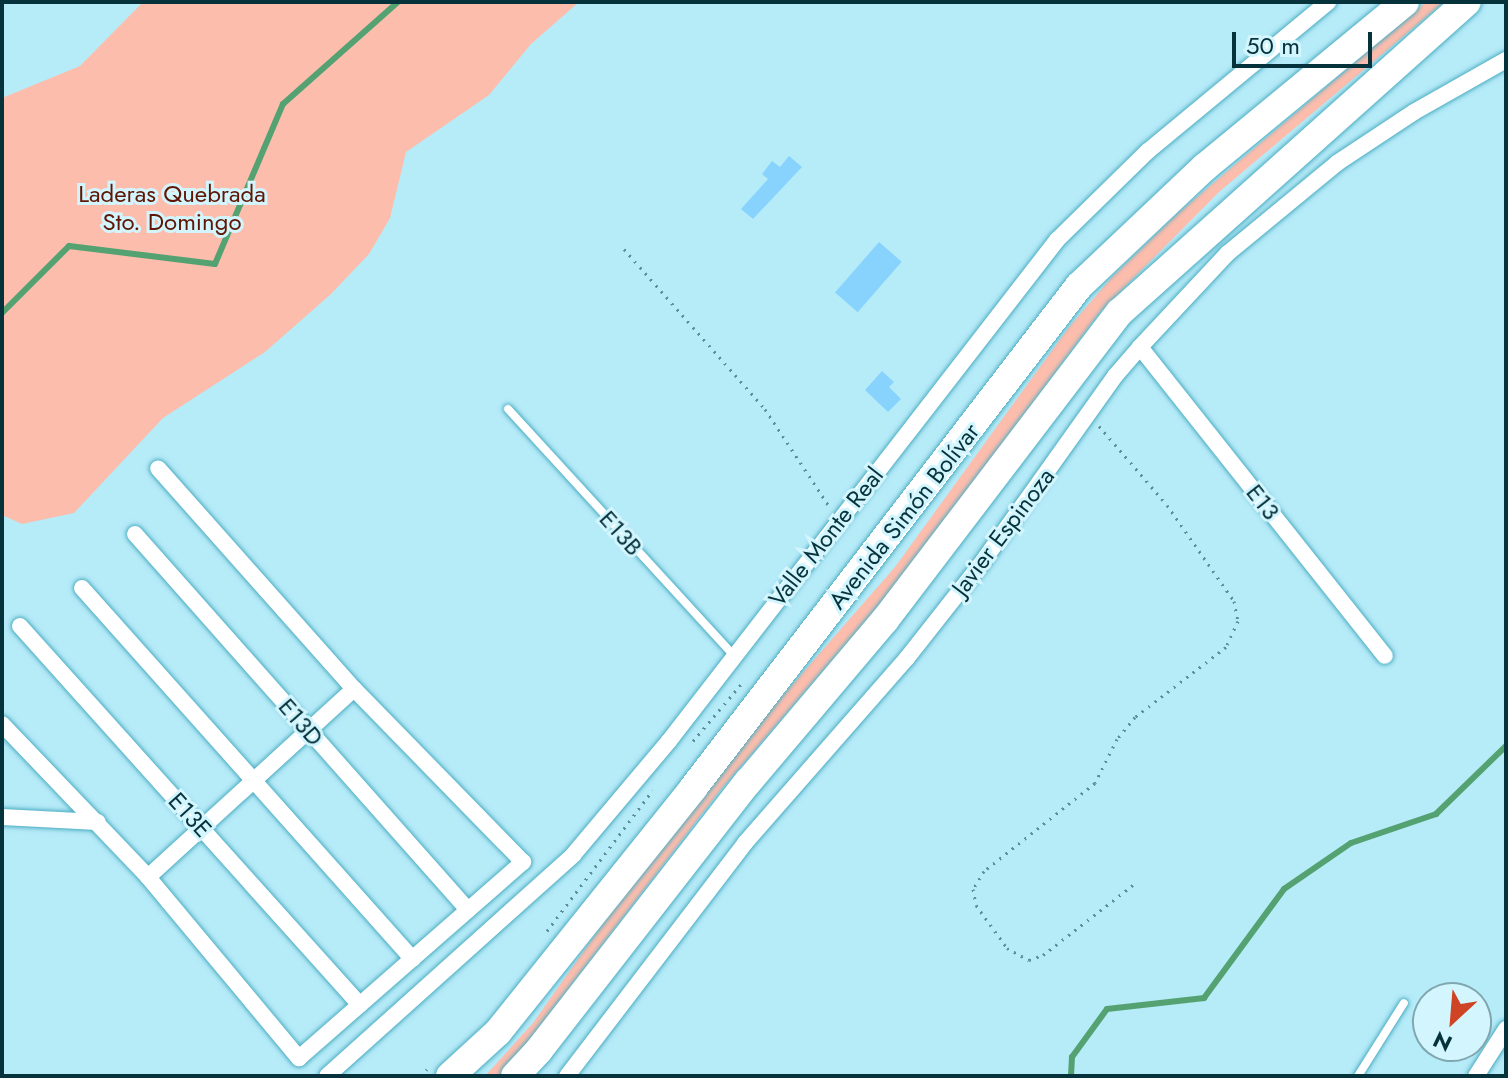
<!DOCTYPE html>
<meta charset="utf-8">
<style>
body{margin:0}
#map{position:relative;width:1508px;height:1078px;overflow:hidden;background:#b6ebf8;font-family:Jost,sans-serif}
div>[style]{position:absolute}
.green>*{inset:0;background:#fdbdad}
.stream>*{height:6px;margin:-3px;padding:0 3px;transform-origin:3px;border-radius:3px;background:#54a271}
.building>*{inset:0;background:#88d3fd;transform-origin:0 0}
.path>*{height:3px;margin-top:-1.5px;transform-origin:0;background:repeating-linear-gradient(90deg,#5e8e99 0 2px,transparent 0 8px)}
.roads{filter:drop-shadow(0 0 2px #4cadc2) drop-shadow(0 0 2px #4cadc2)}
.service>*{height:8px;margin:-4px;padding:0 4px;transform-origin:4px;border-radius:4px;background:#fff}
.minor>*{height:16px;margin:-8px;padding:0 8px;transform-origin:8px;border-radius:8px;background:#fff}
.trunk>*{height:28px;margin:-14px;padding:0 14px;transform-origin:14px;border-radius:14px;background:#fff}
span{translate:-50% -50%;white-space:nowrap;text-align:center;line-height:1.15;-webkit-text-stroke:6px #d2f5fe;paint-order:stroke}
.park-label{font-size:24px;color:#601604}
.street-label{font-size:24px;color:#06323b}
.frame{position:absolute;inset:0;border:4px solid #06323b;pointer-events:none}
.north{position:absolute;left:1412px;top:982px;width:80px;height:80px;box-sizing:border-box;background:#d2f5fe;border:2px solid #80a7b0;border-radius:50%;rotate:206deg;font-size:22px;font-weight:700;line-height:32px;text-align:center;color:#06323b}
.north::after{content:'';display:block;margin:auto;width:28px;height:36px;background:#ce4424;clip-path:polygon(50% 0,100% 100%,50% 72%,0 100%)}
.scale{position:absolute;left:1232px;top:32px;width:140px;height:36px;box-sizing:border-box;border:4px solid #06323b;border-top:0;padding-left:10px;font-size:24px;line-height:28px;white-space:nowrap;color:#06323b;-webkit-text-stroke:6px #d2f5fe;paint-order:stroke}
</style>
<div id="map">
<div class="green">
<div style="clip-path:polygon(143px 2px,579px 2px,531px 44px,489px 95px,406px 152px,390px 218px,369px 254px,331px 294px,265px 352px,163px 418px,74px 513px,22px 524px,2px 515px,2px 98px,80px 66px)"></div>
<div style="clip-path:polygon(1426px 2px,1444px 2px,1219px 192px,1100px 312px,905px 575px,718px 793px,511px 1064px,500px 1076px,485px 1076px,533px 1023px,617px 904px,764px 717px,895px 567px,1069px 327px,1112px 277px,1177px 214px)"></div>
</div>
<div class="stream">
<div style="left:2px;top:313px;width:95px;rotate:-45deg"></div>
<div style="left:69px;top:246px;width:147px;rotate:7deg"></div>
<div style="left:215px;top:264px;width:174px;rotate:-67deg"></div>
<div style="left:283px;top:104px;width:154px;rotate:-41.6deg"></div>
<div style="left:1071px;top:1076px;width:19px;rotate:-87deg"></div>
<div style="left:1072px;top:1057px;width:59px;rotate:-53.9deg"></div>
<div style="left:1107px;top:1009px;width:98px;rotate:-6.5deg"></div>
<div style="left:1204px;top:998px;width:135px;rotate:-53.7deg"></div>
<div style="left:1284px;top:889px;width:81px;rotate:-34.5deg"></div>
<div style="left:1351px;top:843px;width:90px;rotate:-18.8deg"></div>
<div style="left:1436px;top:814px;width:98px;rotate:-44.2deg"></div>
</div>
<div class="building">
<div style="clip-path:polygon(789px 156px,802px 167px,753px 219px,741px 209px,768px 179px,762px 174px,772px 161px,780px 167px)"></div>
<div style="left:879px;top:242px;width:30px;height:67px;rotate:41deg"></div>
<div style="clip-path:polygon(882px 371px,894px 382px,889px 387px,901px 399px,888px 412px,865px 390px)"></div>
</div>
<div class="path">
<div style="left:624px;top:249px;width:213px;rotate:48.6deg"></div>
<div style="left:765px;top:409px;width:116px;rotate:56.6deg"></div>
<div style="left:1099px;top:426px;width:104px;rotate:49.3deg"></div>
<div style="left:1167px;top:505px;width:117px;rotate:55.1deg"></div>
<div style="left:1234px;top:601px;width:20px;rotate:79deg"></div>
<div style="left:1238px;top:621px;width:29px;rotate:115deg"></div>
<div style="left:1226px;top:647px;width:115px;rotate:142.4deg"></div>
<div style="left:1135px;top:717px;width:28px;rotate:129deg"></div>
<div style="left:1117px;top:739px;width:49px;rotate:116.6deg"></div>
<div style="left:1095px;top:783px;width:142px;rotate:141.6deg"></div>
<div style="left:984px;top:871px;width:21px;rotate:121deg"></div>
<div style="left:973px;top:889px;width:16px;rotate:79deg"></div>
<div style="left:976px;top:905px;width:53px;rotate:54.2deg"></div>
<div style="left:1007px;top:948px;width:25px;rotate:29deg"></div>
<div style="left:1029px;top:960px;width:15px;rotate:-20deg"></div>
<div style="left:1043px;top:955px;width:114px;rotate:-37.9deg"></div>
<div style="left:693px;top:741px;width:77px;rotate:-49.7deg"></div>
<div style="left:547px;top:931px;width:176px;rotate:-53.1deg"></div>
<div style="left:421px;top:1076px;width:9px;rotate:-49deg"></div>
</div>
<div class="roads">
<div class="service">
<div style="left:508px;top:409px;width:335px;rotate:47.5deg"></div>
<div style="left:1358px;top:1076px;width:86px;rotate:-57.8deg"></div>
</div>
<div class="minor">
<div style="left:1140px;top:347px;width:394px;rotate:51.6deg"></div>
<div style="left:135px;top:534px;width:502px;rotate:48.47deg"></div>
<div style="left:82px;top:588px;width:497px;rotate:48.3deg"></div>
<div style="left:20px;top:626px;width:509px;rotate:48.1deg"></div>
<div style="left:2px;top:724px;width:211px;rotate:46.3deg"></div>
<div style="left:148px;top:877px;width:236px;rotate:50.2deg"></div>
<div style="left:299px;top:1058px;width:298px;rotate:-41.2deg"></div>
<div style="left:523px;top:862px;width:242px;rotate:-134.3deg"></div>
<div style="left:354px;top:689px;width:295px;rotate:-131.6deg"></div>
<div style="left:2px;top:817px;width:96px;rotate:3deg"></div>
<div style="left:148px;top:877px;width:279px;rotate:-42.4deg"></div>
<div style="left:327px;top:1076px;width:331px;rotate:-41.9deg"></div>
<div style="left:573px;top:855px;width:149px;rotate:-49.9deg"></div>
<div style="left:669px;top:741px;width:634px;rotate:-52.24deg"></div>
<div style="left:1057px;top:240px;width:127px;rotate:-44.4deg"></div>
<div style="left:1148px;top:151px;width:234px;rotate:-39.6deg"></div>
<div style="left:567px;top:1076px;width:293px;rotate:-52.6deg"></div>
<div style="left:745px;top:843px;width:246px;rotate:-48.8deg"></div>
<div style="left:907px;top:658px;width:120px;rotate:-51.8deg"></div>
<div style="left:981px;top:564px;width:231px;rotate:-54.5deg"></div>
<div style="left:1115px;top:376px;width:38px;rotate:-49deg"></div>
<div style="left:1140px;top:347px;width:129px;rotate:-46.9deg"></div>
<div style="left:1228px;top:253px;width:141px;rotate:-39.5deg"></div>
<div style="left:1337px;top:163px;width:92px;rotate:-33.5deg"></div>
<div style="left:1414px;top:112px;width:106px;rotate:-29.5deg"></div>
<div style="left:1476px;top:1076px;width:56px;rotate:-57.4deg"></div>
</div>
<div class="trunk">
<div style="left:450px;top:1076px;width:65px;rotate:-42.5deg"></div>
<div style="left:498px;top:1032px;width:314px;rotate:-51.3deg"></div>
<div style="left:694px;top:787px;width:632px;rotate:-52.46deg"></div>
<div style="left:1079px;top:286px;width:173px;rotate:-43.4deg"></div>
<div style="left:1205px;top:167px;width:259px;rotate:-39.5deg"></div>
<div style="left:515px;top:1076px;width:35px;rotate:-47deg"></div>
<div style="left:539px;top:1050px;width:340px;rotate:-52.1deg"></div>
<div style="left:748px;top:782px;width:212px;rotate:-49.8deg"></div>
<div style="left:885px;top:620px;width:387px;rotate:-52.7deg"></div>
<div style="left:1120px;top:312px;width:465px;rotate:-41.8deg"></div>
</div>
</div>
<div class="park-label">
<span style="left:172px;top:208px">Laderas Quebrada<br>Sto. Domingo</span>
</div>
<div class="street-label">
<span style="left:1263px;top:502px;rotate:52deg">E13</span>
<span style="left:904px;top:516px;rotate:-52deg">Avenida Simón Bolívar</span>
<span style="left:1003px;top:532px;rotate:-53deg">Javier Espinoza</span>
<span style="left:621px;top:533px;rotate:48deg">E13B</span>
<span style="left:826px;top:537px;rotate:-52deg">Valle Monte Real</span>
<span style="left:301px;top:722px;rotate:49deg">E13D</span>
<span style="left:190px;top:815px;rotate:48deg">E13E</span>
</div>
<div class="frame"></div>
<div class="north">N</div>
<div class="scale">50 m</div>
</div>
